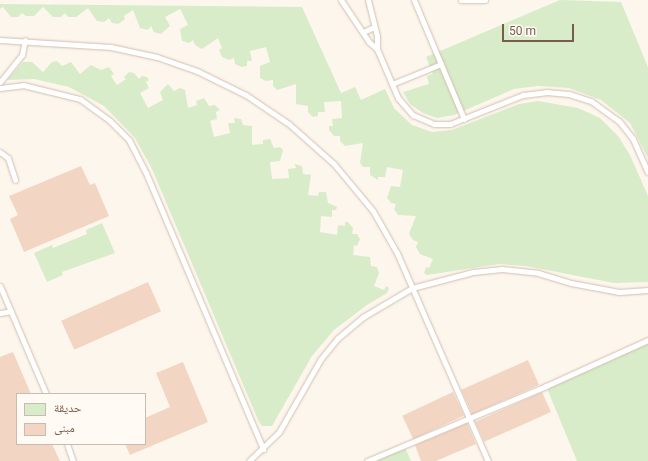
<!DOCTYPE html>
<meta charset="utf-8">
<style>
body{margin:0}
#map{position:relative;width:648px;height:461px;overflow:hidden;background:#fdf6ec;font-family:Roboto,"Noto Naskh Arabic",sans-serif}
div>[style]{position:absolute}
.green>*{inset:0;background:#d8ecc9}
.building>*{inset:0;background:#f3d5c3;transform-origin:0 0}
.roads{filter:drop-shadow(0 0 1px #d1beb0) drop-shadow(0 0 1px #d1beb0)}
.lane>*{height:5px;margin:-2.5px;padding:0 2.5px;transform-origin:2.5px;border-radius:2.5px;background:#fff}
span{translate:-50% -50%;white-space:nowrap;text-align:center;line-height:1.15;-webkit-text-stroke:3px #fffaf3;paint-order:stroke}
.legend{position:absolute;left:16px;top:393px;width:130px;height:52px;box-sizing:border-box;background:#fffaf3;border:1px solid #cabbb1;margin:0;padding:5px 7px;list-style:none;font-size:12px;color:#7a5c4d}
.legend li{display:flex;align-items:center;gap:8px;height:20px}
.legend b{width:20px;border:1px solid #cabbb1}
.scale{position:absolute;left:502px;top:24px;width:72px;height:18px;box-sizing:border-box;border:2px solid #7a5c4d;border-top:0;padding-left:5px;font-size:12px;line-height:14px;white-space:nowrap;color:#7a5c4d;-webkit-text-stroke:3px #fffaf3;paint-order:stroke}
</style>
<div id="map">
<div class="green">
<div style="clip-path:polygon(560px 0,621px 2px,648px 67px,648px 158px,630px 123px,601px 100px,569px 88px,538px 86px,514px 89px,454px 115px,437px 118px,423px 113px,410px 104px,403px 92px,429px 84px,427px 76px,433px 74px,426px 57px)"></div>
<div style="clip-path:polygon(0 4px,302px 7px,341px 93px,355px 87px,361px 100px,385px 89px,394px 108px,412px 125px,432px 132px,452px 130px,519px 104px,538px 101px,578px 108px,600px 118px,618px 136px,630px 155px,648px 196px,648px 282px,614px 283px,526px 266px,499px 264px,427px 275px,424px 273px,426px 267px,429px 268px,433px 259px,420px 254px,416px 247px,418px 242px,413px 240px,409px 234px,416px 216px,398px 215px,394px 209px,396px 204px,391px 203px,387px 198px,391px 186px,400px 187px,403px 170px,387px 167px,385px 177px,378px 177px,378px 180px,370px 175px,370px 167px,363px 167px,360px 163px,363px 143px,345px 146px,340px 141px,340px 136px,334px 136px,329px 130px,329px 126px,333px 126px,332px 119px,342px 118px,341px 101px,324px 102px,325px 112px,318px 112px,318px 116px,313px 117px,308px 112px,308px 106px,296px 104px,296px 84px,277px 90px,273px 86px,273px 80px,266px 81px,260px 78px,260px 66px,270px 62px,266px 47px,250px 51px,252px 61px,247px 61px,247px 66px,242px 67px,235px 64px,234px 58px,229px 60px,222px 57px,219px 50px,222px 48px,218px 38px,202px 49px,195px 45px,193px 40px,189px 43px,182px 41px,180px 29px,188px 25px,180px 9px,165px 17px,170px 26px,161px 34px,154px 32px,151px 26px,148px 30px,140px 28px,133px 10px,124px 16px,125px 19px,118px 24px,112px 23px,109px 18px,104px 22px,97px 21px,88px 8px,76px 17px,68px 17px,65px 13px,61px 17px,53px 17px,43px 7px,34px 16px,26px 16px,22px 13px,18px 17px,11px 17px,3px 7px,0 9px)"></div>
<div style="clip-path:polygon(57px 61px,62px 66px,71px 62px,80px 74px,91px 65px,101px 70px,109px 67px,114px 74px,111px 76px,117px 85px,126px 79px,124px 77px,129px 72px,134px 73px,139px 79px,142px 76px,147px 77px,149px 80px,146px 82px,149px 88px,140px 93px,148px 108px,163px 100px,160px 92px,168px 84px,174px 91px,180px 88px,185px 90px,188px 108px,197px 105px,196px 101px,204px 98px,209px 106px,215px 105px,220px 110px,216px 112px,217px 119px,210px 121px,214px 137px,230px 133px,228px 123px,235px 123px,234px 118px,241px 119px,243px 125px,252px 126px,252px 145px,263px 144px,263px 140px,270px 139px,274px 148px,280px 147px,283px 150px,280px 161px,270px 162px,272px 179px,289px 178px,288px 169px,296px 168px,295px 164px,302px 166px,303px 174px,311px 175px,308px 195px,318px 196px,319px 192px,326px 192px,328px 203px,337px 207px,336px 210px,332px 210px,332px 217px,321px 216px,320px 232px,337px 235px,338px 225px,345px 226px,345px 222px,348px 222px,353px 228px,352px 234px,357px 234px,360px 239px,357px 246px,354px 245px,353px 255px,370px 257px,371px 266px,377px 267px,379px 273px,374px 286px,384px 290px,386px 286px,389px 288px,387px 293px,367px 305px,334px 330px,312px 356px,272px 426px,262px 426px,259px 422px,152px 169px,135px 138px,104px 106px,69px 87px,34px 79px,7px 80px,23px 62px,32px 62px,43px 72px,52px 62px)"></div>
<div style="clip-path:polygon(102px 223px,115px 253px,62px 272px,63px 275px,47px 282px,34px 253px,52px 245px,53px 248px,87px 234px,86px 230px)"></div>
<div style="clip-path:polygon(648px 342px,648px 461px,577px 461px,546px 386px)"></div>
<div style="clip-path:polygon(404px 445px,411px 461px,367px 461px)"></div>
</div>
<div class="building">
<div style="clip-path:polygon(81px 166px,90px 185px,95px 183px,109px 216px,24px 252px,10px 219px,18px 215px,9px 196px)"></div>
<div style="left:148px;top:282px;width:32px;height:95px;rotate:66deg"></div>
<div style="clip-path:polygon(13px 352px,31px 394px,17px 394px,17px 444px,52px 444px,60px 461px,0 461px,0 357px)"></div>
<div style="left:528px;top:360px;width:27px;height:73px;rotate:66deg"></div>
<div style="clip-path:polygon(183px 362px,208px 422px,130px 455px,125px 444px,145px 444px,145px 418px,170px 407px,156px 373px)"></div>
<div style="left:453px;top:392px;width:26px;height:56px;rotate:65deg"></div>
<div style="left:542px;top:392px;width:22px;height:73px;rotate:66deg"></div>
<div style="clip-path:polygon(467px 423px,476px 444px,436px 461px,421px 461px,415px 445px)"></div>
</div>
<div class="roads">
<div class="lane">
<div style="left:341px;top:0;width:50px;rotate:56.3deg"></div>
<div style="left:369px;top:42px;width:11px;rotate:41deg"></div>
<div style="left:368px;top:0;width:37px;rotate:76deg"></div>
<div style="left:377px;top:36px;width:13px;rotate:90deg"></div>
<div style="left:377px;top:49px;width:53px;rotate:66.8deg"></div>
<div style="left:398px;top:98px;width:23px;rotate:49deg"></div>
<div style="left:413px;top:115px;width:23px;rotate:23deg"></div>
<div style="left:434px;top:124px;width:16px"></div>
<div style="left:450px;top:124px;width:79px;rotate:-21.7deg"></div>
<div style="left:523px;top:95px;width:23px;rotate:-7deg"></div>
<div style="left:546px;top:92px;width:23px;rotate:5deg"></div>
<div style="left:569px;top:94px;width:23px;rotate:18deg"></div>
<div style="left:591px;top:101px;width:34px;rotate:36deg"></div>
<div style="left:619px;top:121px;width:23px;rotate:52deg"></div>
<div style="left:633px;top:139px;width:36px;rotate:66deg"></div>
<div style="left:414px;top:0;width:129px;rotate:67.2deg"></div>
<div style="left:461px;top:0;width:24px"></div>
<div style="left:363px;top:32px;width:12px;rotate:-24deg"></div>
<div style="left:0;top:40px;width:111px;rotate:3.6deg"></div>
<div style="left:111px;top:47px;width:47px;rotate:12.3deg"></div>
<div style="left:157px;top:57px;width:42px;rotate:19.3deg"></div>
<div style="left:197px;top:71px;width:55px;rotate:26.1deg"></div>
<div style="left:246px;top:95px;width:52px;rotate:34deg"></div>
<div style="left:289px;top:124px;width:60px;rotate:41.6deg"></div>
<div style="left:334px;top:164px;width:61px;rotate:50.3deg"></div>
<div style="left:373px;top:211px;width:48px;rotate:60.3deg"></div>
<div style="left:397px;top:253px;width:227px;rotate:66.4deg"></div>
<div style="left:0;top:82px;width:35px;rotate:-51deg"></div>
<div style="left:22px;top:55px;width:15px;rotate:-79deg"></div>
<div style="left:392px;top:84px;width:53px;rotate:-22.2deg"></div>
<div style="left:0;top:88px;width:23px;rotate:-7deg"></div>
<div style="left:23px;top:85px;width:59px;rotate:13.8deg"></div>
<div style="left:80px;top:99px;width:37px;rotate:36deg"></div>
<div style="left:110px;top:121px;width:27px;rotate:45deg"></div>
<div style="left:129px;top:140px;width:37px;rotate:63deg"></div>
<div style="left:146px;top:173px;width:300px;rotate:67deg"></div>
<div style="left:0;top:152px;width:10px;rotate:37deg"></div>
<div style="left:8px;top:158px;width:23px;rotate:72deg"></div>
<div style="left:0;top:286px;width:117px;rotate:66.9deg"></div>
<div style="left:0;top:313px;width:11px;rotate:-10deg"></div>
<div style="left:67px;top:444px;width:18px;rotate:71deg"></div>
<div style="left:249px;top:461px;width:42px;rotate:-44deg"></div>
<div style="left:279px;top:432px;width:83px;rotate:-60.3deg"></div>
<div style="left:320px;top:360px;width:28px;rotate:-51deg"></div>
<div style="left:338px;top:338px;width:33px;rotate:-40deg"></div>
<div style="left:363px;top:317px;width:57px;rotate:-30.6deg"></div>
<div style="left:412px;top:288px;width:63px;rotate:-14.7deg"></div>
<div style="left:473px;top:272px;width:29px;rotate:-6deg"></div>
<div style="left:502px;top:269px;width:36px;rotate:6deg"></div>
<div style="left:538px;top:273px;width:34px;rotate:17deg"></div>
<div style="left:571px;top:283px;width:49px;rotate:10.6deg"></div>
<div style="left:619px;top:292px;width:29px;rotate:-4deg"></div>
<div style="left:367px;top:461px;width:194px;rotate:-22.7deg"></div>
<div style="left:546px;top:386px;width:112px;rotate:-24.3deg"></div>
</div>
</div>
<ul class="legend">
<li><b style="height:11px;background:#d8ecc9"></b>حديقة</li>
<li><b style="height:11px;background:#f3d5c3"></b>مبنى</li>
</ul>
<div class="scale">50 m</div>
</div>
